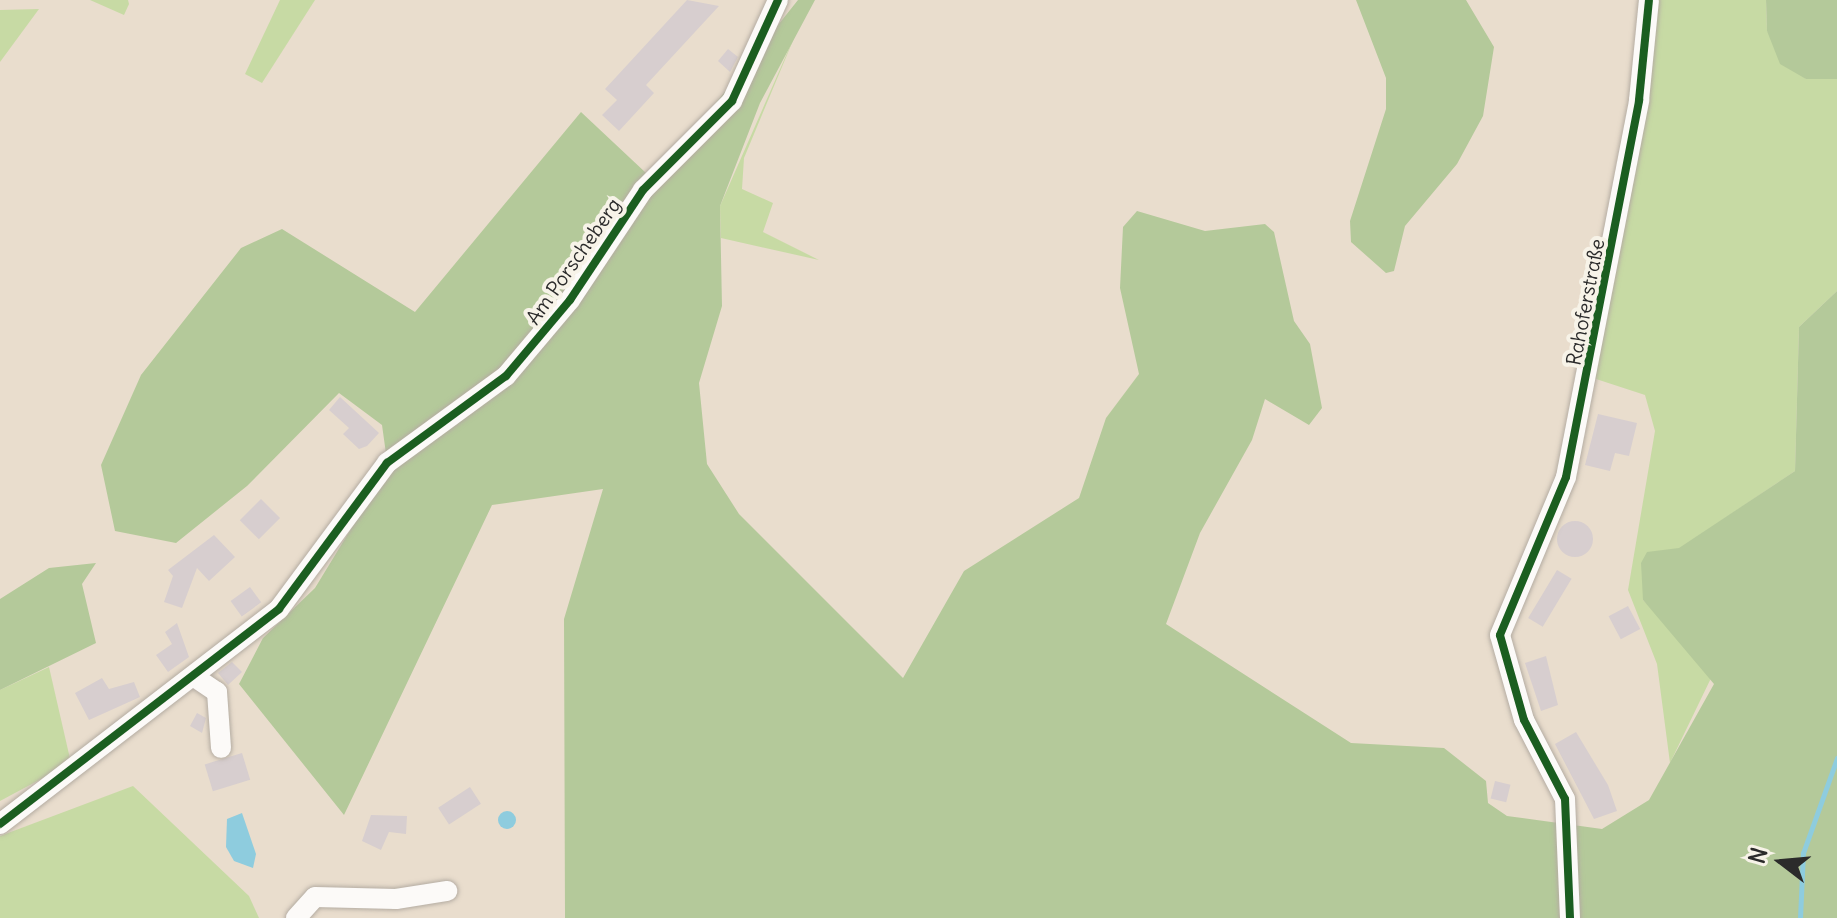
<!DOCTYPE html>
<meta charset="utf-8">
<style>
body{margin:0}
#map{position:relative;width:1837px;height:918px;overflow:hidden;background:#e9ddcd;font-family:Delius,sans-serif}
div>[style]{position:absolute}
.green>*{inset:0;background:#c7daa4}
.forest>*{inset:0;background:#b4c99a}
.water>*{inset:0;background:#8eccde}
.round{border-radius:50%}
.stream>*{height:5px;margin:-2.5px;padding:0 2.5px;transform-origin:2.5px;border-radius:2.5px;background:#8eccde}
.building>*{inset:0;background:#d7cecf;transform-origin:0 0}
.roads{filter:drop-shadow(0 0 2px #b4aca2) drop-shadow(0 0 2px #b4aca2)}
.minor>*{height:20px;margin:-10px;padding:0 10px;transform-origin:10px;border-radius:10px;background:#fcfaf8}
.cycleway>*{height:8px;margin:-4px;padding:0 4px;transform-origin:4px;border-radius:4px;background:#1b5e20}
span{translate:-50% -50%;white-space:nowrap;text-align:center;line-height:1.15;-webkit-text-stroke:8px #f7f3e8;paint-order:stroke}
.street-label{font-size:20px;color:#2b2b2b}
.north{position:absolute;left:1741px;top:822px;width:80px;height:80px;-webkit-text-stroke:6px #f7f3e8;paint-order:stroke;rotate:286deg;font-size:22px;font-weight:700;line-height:32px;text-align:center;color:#2b2b2b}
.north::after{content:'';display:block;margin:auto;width:28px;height:36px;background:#2b2b2b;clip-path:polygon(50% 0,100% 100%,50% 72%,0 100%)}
</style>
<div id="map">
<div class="green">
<div style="clip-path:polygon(90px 0,128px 0,129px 4px,124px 15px)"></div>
<div style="clip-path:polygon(280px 0,315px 0,262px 83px,245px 74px)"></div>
<div style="clip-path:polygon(1653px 0,1766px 0,1767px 31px,1806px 79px,1837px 79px,1837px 291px,1799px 327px,1795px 471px,1679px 549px,1643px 600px,1713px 674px,1670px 763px,1657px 664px,1628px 590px,1655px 431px,1645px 395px,1593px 378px)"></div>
<div style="clip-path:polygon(39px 9px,0 62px,0 10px)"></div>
<div style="clip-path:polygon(802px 19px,744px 158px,742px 189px,773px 203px,763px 232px,819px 260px,721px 238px,720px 206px)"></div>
<div style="clip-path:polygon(49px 667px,71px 763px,0 801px,0 690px)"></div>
<div style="clip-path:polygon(133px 786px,249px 896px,259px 918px,0 918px,0 836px)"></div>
</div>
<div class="forest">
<div style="clip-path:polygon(798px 0,815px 0,760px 103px,720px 206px,722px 306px,699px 383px,707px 464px,739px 514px,903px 678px,964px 571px,1079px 498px,1106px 418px,1139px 374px,1120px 288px,1123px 227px,1137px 211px,1205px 231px,1265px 224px,1274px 232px,1294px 321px,1310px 344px,1322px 408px,1309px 425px,1265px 399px,1252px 440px,1200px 533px,1166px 624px,1351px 743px,1444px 748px,1486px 781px,1488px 803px,1507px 816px,1602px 829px,1649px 800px,1714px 684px,1643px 600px,1641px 563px,1647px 552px,1679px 548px,1795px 471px,1799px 327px,1837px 291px,1837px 918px,565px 918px,564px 619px,603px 489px,492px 505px,344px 815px,239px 684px,263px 638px,315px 588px,388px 468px,382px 425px,339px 393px,247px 486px,176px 543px,115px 531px,101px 465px,141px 375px,241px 248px,282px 229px,415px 312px,581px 112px,646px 173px,659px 174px)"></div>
<div style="clip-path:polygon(1356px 0,1466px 0,1494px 47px,1483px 116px,1457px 164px,1405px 226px,1394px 271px,1386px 273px,1351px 242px,1350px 221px,1386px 109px,1386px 78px)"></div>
<div style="clip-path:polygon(1766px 0,1837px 0,1837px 79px,1806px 79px,1780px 64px,1767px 31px)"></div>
<div style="clip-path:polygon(96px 563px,82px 584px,96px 643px,0 690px,0 599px,49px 568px)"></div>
</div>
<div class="water">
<div class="round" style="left:498px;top:811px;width:18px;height:18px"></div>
<div style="clip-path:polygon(242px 813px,256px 854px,253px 868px,234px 861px,226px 847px,227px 819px)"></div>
</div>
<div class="stream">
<div style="left:1800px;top:918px;width:65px;rotate:-87.4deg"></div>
<div style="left:1803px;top:853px;width:101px;rotate:-70.3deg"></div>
</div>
<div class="building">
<div style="clip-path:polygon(687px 0,719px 6px,646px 85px,654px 93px,619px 131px,602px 115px,617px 100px,605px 89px)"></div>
<div style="clip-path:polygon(728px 49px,738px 57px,730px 72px,718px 61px)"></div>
<div style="clip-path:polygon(340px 397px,379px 433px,367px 446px,359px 449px,343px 434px,349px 428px,329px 410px)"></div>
<div style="clip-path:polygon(1598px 414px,1637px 423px,1629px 456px,1615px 453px,1610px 471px,1585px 465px)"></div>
<div style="left:261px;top:499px;width:27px;height:30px;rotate:45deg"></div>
<div class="round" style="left:1557px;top:521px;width:36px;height:36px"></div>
<div style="clip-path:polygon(214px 535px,235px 557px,209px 581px,197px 568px,182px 608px,164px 602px,173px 576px,168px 570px)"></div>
<div style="left:1557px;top:570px;width:17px;height:56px;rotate:31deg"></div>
<div style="left:250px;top:587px;width:19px;height:24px;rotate:54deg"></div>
<div style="left:1628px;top:606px;width:26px;height:22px;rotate:62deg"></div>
<div style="clip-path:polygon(177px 623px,189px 657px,168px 672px,156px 655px,172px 644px,165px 632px)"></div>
<div style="clip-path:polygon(1546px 656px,1558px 705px,1541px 711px,1525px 663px)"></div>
<div style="clip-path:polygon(232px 662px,242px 672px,228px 685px,218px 673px)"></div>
<div style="clip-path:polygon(102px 678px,109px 689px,134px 682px,140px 697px,89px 720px,75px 693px)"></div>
<div style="clip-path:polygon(197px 713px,206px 718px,202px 733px,190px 726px)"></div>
<div style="clip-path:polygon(1576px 732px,1608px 785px,1617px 811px,1594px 819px,1555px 744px)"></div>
<div style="left:242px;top:753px;width:28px;height:39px;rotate:73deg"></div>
<div style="left:1495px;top:781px;width:16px;height:18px;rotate:14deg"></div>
<div style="left:470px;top:787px;width:20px;height:38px;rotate:57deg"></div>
<div style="clip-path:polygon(371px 815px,407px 816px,406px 834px,389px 832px,381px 850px,362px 841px)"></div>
</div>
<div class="roads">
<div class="minor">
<div style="left:193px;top:676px;width:29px;rotate:34deg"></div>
<div style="left:217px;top:692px;width:56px;rotate:85.9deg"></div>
<div style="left:0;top:824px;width:352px;rotate:-37.6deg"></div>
<div style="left:279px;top:609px;width:182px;rotate:-53.5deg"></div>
<div style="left:387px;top:463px;width:147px;rotate:-36.2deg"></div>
<div style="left:506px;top:376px;width:99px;rotate:-49.9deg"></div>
<div style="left:570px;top:300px;width:132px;rotate:-56.4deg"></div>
<div style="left:643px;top:190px;width:126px;rotate:-45deg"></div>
<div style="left:732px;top:101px;width:111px;rotate:-65.5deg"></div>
<div style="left:296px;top:918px;width:28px;rotate:-48deg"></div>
<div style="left:315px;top:897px;width:81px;rotate:1.4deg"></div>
<div style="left:396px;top:899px;width:52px;rotate:-8.9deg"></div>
<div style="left:1570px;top:918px;width:119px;rotate:-92.4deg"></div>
<div style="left:1565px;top:799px;width:89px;rotate:-117.4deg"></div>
<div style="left:1524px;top:720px;width:88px;rotate:-105.8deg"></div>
<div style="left:1500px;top:635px;width:171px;rotate:-67.3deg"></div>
<div style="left:1566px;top:477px;width:384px;rotate:-79deg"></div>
<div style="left:1639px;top:100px;width:100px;rotate:-84.3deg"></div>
</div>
</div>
<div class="cycleway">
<div style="left:0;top:824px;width:352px;rotate:-37.6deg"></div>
<div style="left:279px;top:609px;width:182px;rotate:-53.5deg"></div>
<div style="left:387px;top:463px;width:147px;rotate:-36.2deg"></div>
<div style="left:506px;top:376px;width:99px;rotate:-49.9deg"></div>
<div style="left:570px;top:300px;width:132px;rotate:-56.4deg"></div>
<div style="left:643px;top:190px;width:126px;rotate:-45deg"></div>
<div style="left:732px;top:101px;width:111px;rotate:-65.5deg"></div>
<div style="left:1570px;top:918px;width:119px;rotate:-92.4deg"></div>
<div style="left:1565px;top:799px;width:89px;rotate:-117.4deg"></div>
<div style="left:1524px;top:720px;width:88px;rotate:-105.8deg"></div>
<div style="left:1500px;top:635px;width:171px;rotate:-67.3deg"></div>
<div style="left:1566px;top:477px;width:384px;rotate:-79deg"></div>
<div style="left:1639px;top:100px;width:100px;rotate:-84.3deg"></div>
</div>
<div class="street-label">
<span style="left:573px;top:261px;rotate:-55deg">Am Porscheberg</span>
<span style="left:1585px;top:302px;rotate:-79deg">Rahoferstraße</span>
</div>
<div class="north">N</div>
</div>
